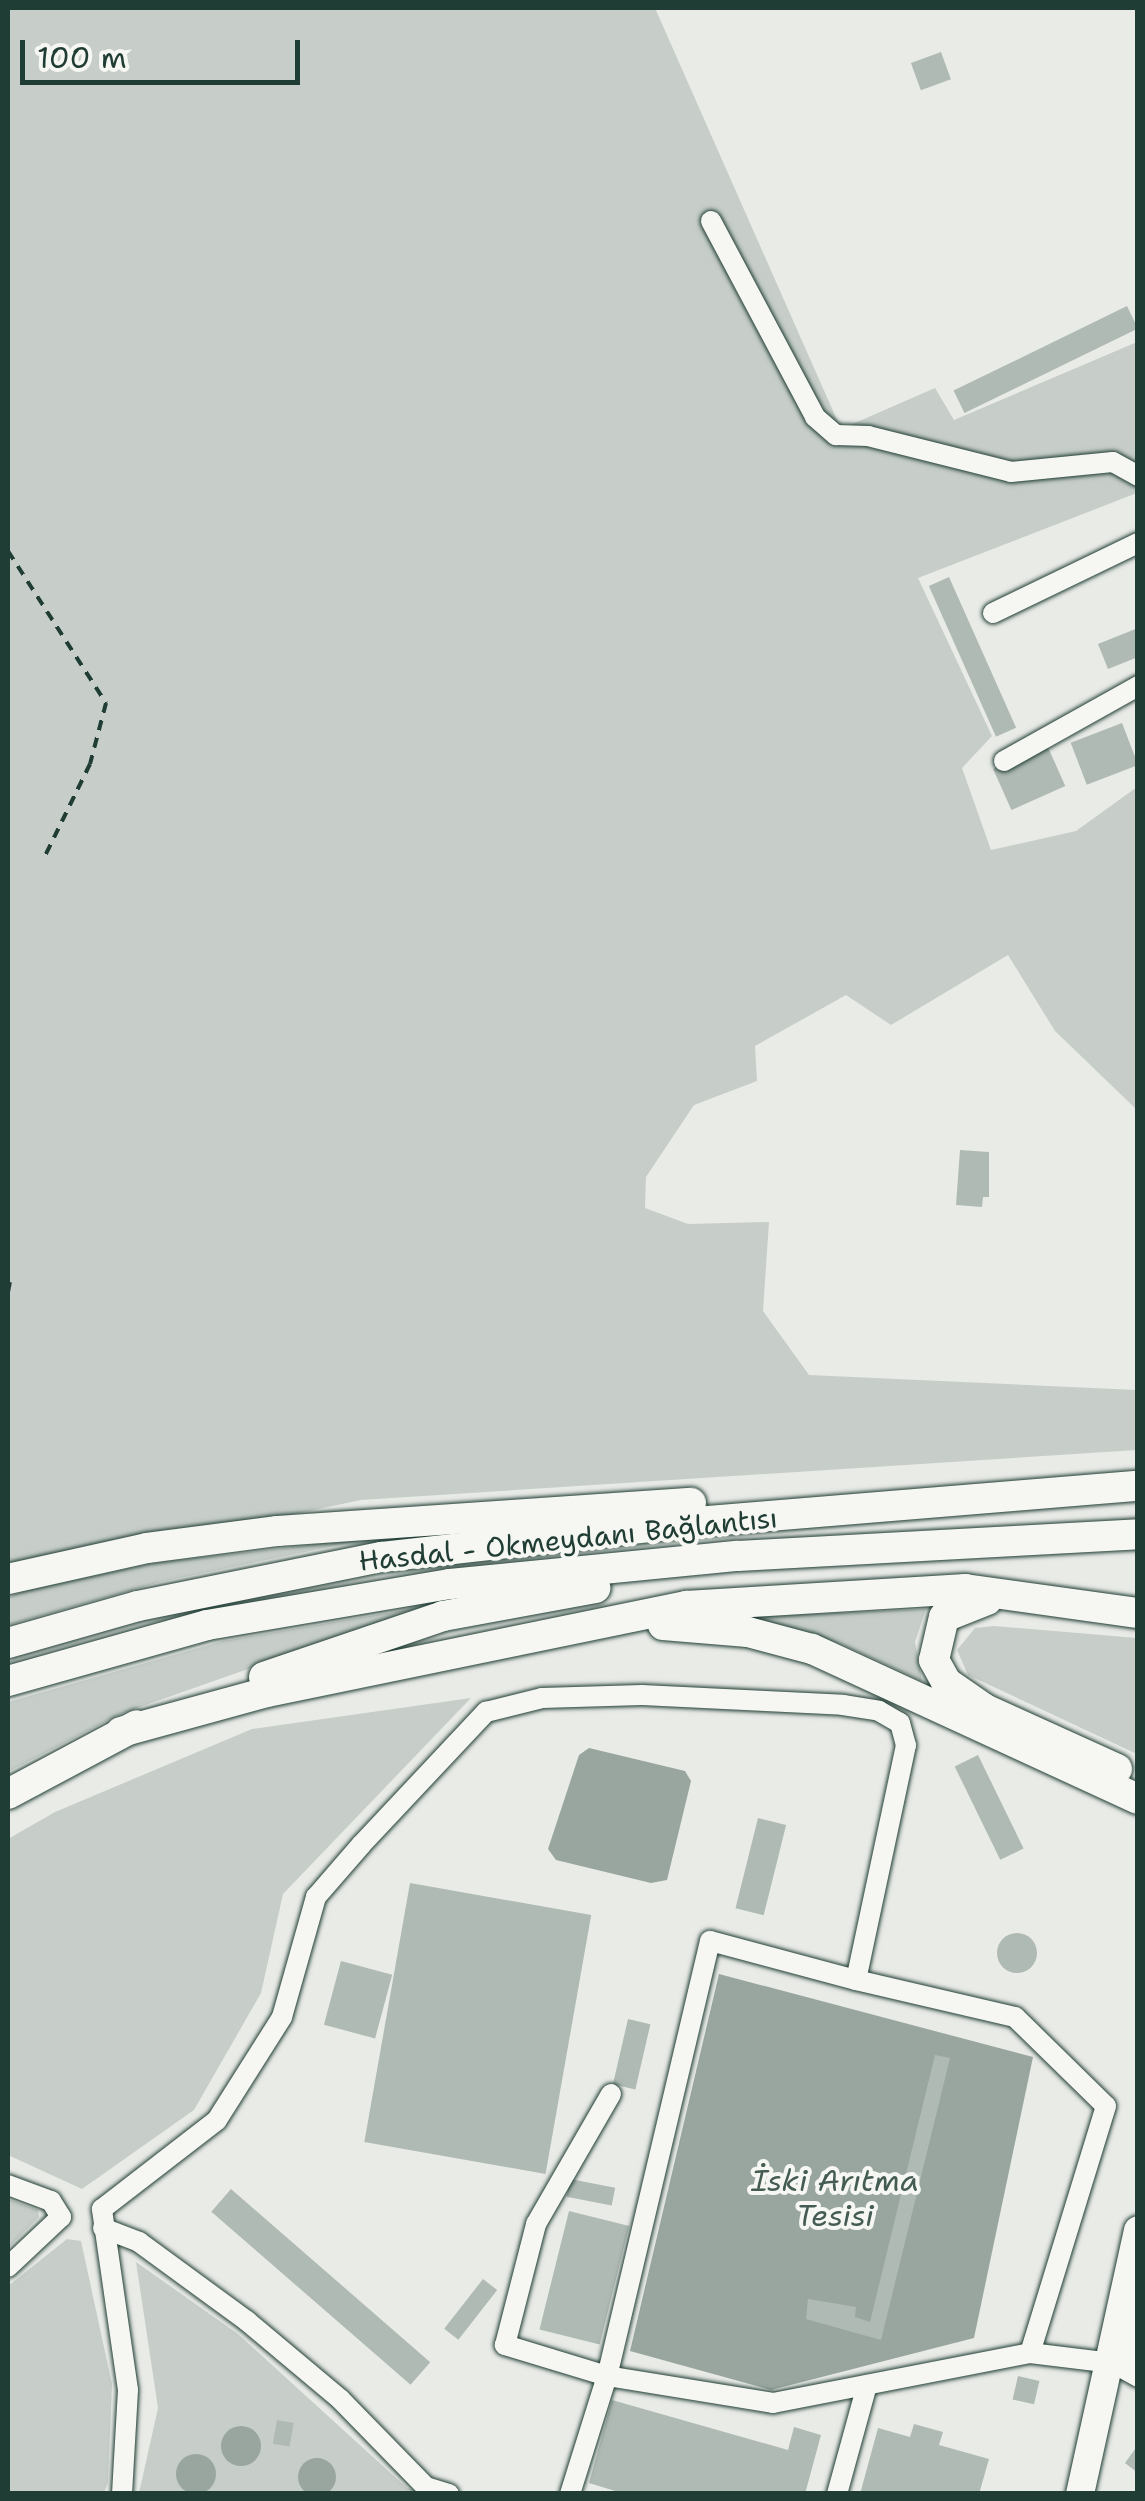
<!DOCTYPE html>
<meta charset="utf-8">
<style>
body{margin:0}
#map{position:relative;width:1145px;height:2501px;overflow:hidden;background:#e9ebe7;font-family:"Shantell Sans",sans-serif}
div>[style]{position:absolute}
.green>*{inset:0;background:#c7cec9}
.water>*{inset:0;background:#99a6a0}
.round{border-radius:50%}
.building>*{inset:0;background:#b0bab5;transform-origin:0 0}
.path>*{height:4px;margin-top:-2px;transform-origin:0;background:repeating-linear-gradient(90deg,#1f3d34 0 10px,transparent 0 18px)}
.roads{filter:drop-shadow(0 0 2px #1f3d34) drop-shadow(0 0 2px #1f3d34)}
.minor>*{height:20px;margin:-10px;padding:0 10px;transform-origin:10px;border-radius:10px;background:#f6f6f2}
.major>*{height:28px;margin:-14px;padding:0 14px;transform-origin:14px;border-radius:14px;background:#f6f6f2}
.highway>*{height:30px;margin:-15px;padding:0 15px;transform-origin:15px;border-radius:15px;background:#f6f6f2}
span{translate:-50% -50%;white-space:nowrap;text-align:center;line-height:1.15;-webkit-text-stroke:8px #f6f6f2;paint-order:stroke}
.street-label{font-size:28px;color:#1f3d34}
.water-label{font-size:30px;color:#445c54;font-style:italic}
.frame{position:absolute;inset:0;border:10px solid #1f3d34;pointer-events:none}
.scale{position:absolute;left:20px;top:40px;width:280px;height:45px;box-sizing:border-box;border:5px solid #1f3d34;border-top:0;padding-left:12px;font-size:30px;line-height:35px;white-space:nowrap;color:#1f3d34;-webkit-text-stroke:8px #f6f6f2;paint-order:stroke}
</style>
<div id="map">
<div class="green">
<div style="clip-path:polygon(8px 8px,655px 8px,841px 429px,935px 388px,954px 420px,1137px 342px,1137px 493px,918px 578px,992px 736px,962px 768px,991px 850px,1076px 831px,1137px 787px,1137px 1110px,1055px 1031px,1008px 955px,891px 1025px,846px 995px,755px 1046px,757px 1081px,694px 1105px,646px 1177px,645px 1208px,688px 1224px,769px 1222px,763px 1311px,809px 1375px,1137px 1390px,1137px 1450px,361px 1500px,8px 1574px)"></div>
<div style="clip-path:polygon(378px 1537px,160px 1582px,8px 1625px,8px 1597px,27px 1590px,154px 1563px)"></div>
<div style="clip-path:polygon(428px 1606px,120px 1714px,8px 1772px,8px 1702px,223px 1641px)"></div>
<div style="clip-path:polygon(926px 1609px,915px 1642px,922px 1681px,841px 1644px,749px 1617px)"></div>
<div style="clip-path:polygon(994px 1626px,1137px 1638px,1137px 1754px,968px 1675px,957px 1650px,975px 1628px)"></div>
<div style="clip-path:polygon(471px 1698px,283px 1894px,261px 1993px,194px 2110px,82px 2189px,8px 2155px,8px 1839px,55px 1812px,252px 1729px)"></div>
<div style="clip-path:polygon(8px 2199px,38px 2210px,39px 2217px,8px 2248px)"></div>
<div style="clip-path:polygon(67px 2239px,81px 2241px,112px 2384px,108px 2482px,104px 2493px,8px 2493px,8px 2286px)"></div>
<div style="clip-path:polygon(136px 2262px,238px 2334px,407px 2488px,428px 2493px,139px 2493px,158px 2408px)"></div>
</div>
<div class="water">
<div style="clip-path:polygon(589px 1748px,685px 1771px,691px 1781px,667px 1880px,651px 1883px,556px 1860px,548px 1849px,579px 1755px)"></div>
<div style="clip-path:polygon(719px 1974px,1033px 2057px,974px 2338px,771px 2390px,630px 2351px)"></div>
<div class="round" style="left:221px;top:2426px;width:40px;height:40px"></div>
<div class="round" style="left:176px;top:2454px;width:40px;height:40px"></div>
<div class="round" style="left:298px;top:2458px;width:38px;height:38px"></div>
</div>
<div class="building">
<div style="left:941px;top:52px;width:29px;height:32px;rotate:70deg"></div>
<div style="left:1127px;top:306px;width:25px;height:193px;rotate:64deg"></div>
<div style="left:949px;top:577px;width:165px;height:22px;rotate:66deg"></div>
<div style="clip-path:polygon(1138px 628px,1138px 657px,1108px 669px,1098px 644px)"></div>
<div style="left:1122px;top:723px;width:45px;height:55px;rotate:69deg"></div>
<div style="left:1047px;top:745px;width:45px;height:59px;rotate:66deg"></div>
<div style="clip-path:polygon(960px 1150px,989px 1152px,989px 1197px,983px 1197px,982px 1207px,956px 1205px)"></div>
<div style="left:978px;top:1755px;width:104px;height:26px;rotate:64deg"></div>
<div style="left:758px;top:1818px;width:29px;height:93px;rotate:14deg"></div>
<div style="left:410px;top:1883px;width:184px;height:263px;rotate:10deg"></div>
<div class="round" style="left:997px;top:1933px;width:40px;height:40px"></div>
<div style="left:341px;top:1961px;width:53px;height:66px;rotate:15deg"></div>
<div style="left:628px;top:2019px;width:23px;height:67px;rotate:13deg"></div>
<div style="clip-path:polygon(935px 2055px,950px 2058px,881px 2340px,806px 2319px,808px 2299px,856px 2307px,855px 2317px,870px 2322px)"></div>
<div style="left:570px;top:2179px;width:46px;height:18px;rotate:11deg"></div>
<div style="left:231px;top:2189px;width:264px;height:30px;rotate:41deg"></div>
<div style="left:569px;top:2211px;width:62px;height:122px;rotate:14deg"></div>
<div style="left:483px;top:2279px;width:18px;height:63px;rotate:38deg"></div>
<div style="left:1018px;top:2376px;width:22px;height:24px;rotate:13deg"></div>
<div style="clip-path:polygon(612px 2400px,788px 2450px,794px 2427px,821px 2435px,805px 2494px,625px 2494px,589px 2483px)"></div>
<div style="left:277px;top:2420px;width:17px;height:24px;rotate:10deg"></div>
<div style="clip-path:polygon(914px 2424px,943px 2432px,939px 2445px,989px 2459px,979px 2494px,860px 2494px,878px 2428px,910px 2437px)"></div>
<div style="clip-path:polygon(1138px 2445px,1138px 2473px,1125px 2463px)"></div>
</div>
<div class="path">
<div style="left:8px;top:551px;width:181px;rotate:57.2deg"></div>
<div style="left:106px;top:703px;width:63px;rotate:104.7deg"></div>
<div style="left:90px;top:764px;width:102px;rotate:116.1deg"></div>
<div style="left:8px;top:1292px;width:10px;rotate:-79deg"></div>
</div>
<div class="roads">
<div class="minor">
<div style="left:711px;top:221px;width:222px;rotate:62deg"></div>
<div style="left:815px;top:417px;width:28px;rotate:41deg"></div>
<div style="left:836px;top:435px;width:32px;rotate:2deg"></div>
<div style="left:868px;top:436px;width:147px;rotate:14.1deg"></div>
<div style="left:1011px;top:472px;width:102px;rotate:-5.6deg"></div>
<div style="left:1113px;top:462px;width:29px;rotate:29deg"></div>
<div style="left:993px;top:613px;width:161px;rotate:-25.8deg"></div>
<div style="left:1004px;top:761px;width:154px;rotate:-29.2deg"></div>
<div style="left:856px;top:1980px;width:163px;rotate:13.1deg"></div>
<div style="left:1015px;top:2017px;width:127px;rotate:44.4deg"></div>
<div style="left:1106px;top:2106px;width:258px;rotate:107.1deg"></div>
<div style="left:8px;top:2185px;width:46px;rotate:20.4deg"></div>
<div style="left:51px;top:2201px;width:19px;rotate:58deg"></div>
<div style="left:61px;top:2217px;width:73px;rotate:136.7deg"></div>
<div style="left:103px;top:2228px;width:39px;rotate:21deg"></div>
<div style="left:139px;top:2242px;width:134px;rotate:36.2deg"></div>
<div style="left:247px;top:2321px;width:121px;rotate:40deg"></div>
<div style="left:340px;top:2399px;width:123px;rotate:45.7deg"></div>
<div style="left:426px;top:2487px;width:24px;rotate:17deg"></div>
<div style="left:1113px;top:2363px;width:25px;rotate:-11deg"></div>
<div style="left:122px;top:2494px;width:104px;rotate:-86.7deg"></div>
<div style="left:128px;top:2390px;width:183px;rotate:-98.2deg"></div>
<div style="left:102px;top:2209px;width:145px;rotate:-37.7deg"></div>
<div style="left:217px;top:2120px;width:122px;rotate:-57.7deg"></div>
<div style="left:282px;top:2017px;width:125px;rotate:-74.2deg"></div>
<div style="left:316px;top:1897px;width:69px;rotate:-49.1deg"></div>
<div style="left:361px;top:1845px;width:183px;rotate:-46.8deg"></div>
<div style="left:486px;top:1712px;width:58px;rotate:-14deg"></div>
<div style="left:542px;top:1698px;width:100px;rotate:-1.7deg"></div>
<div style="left:642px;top:1695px;width:201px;rotate:2.8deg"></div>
<div style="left:843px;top:1705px;width:36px;rotate:9deg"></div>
<div style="left:879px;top:1711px;width:24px;rotate:30deg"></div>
<div style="left:900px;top:1723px;width:23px;rotate:75deg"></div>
<div style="left:906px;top:1745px;width:240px;rotate:102deg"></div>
<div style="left:856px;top:1980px;width:151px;rotate:-165deg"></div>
<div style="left:710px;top:1941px;width:447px;rotate:103.3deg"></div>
<div style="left:607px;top:2376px;width:168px;rotate:9.2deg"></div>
<div style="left:773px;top:2403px;width:262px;rotate:-11deg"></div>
<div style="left:1030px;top:2353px;width:84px;rotate:6.9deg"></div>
<div style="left:1113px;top:2363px;width:29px;rotate:29deg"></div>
<div style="left:570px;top:2494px;width:124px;rotate:-72.6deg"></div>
<div style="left:607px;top:2376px;width:107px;rotate:-163.1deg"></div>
<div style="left:505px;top:2345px;width:125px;rotate:-75.6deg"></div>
<div style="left:536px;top:2224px;width:150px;rotate:-60deg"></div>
<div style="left:837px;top:2494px;width:113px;rotate:-74.6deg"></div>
</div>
<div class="major">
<div style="left:1113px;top:2363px;width:54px;rotate:-62.5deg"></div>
<div style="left:1080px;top:2494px;width:270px;rotate:-77.6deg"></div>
</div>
<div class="highway">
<div style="left:8px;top:1579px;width:142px;rotate:-12.6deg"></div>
<div style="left:147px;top:1548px;width:132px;rotate:-7.4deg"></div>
<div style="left:278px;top:1531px;width:414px;rotate:-3.9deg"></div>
<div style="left:987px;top:1600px;width:46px;rotate:158.4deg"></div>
<div style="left:944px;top:1617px;width:44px;rotate:103.1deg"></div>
<div style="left:934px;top:1660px;width:25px;rotate:61deg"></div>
<div style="left:946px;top:1682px;width:47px;rotate:34.7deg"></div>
<div style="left:985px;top:1709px;width:145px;rotate:24.4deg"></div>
<div style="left:663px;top:1625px;width:85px;rotate:4.7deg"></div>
<div style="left:748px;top:1632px;width:66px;rotate:14.9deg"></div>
<div style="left:812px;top:1649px;width:359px;rotate:24.7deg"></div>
<div style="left:8px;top:1643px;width:135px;rotate:-15.9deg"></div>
<div style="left:138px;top:1606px;width:249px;rotate:-11.4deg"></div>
<div style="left:382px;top:1557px;width:316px;rotate:-6.4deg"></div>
<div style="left:696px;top:1522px;width:443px;rotate:-4.7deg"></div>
<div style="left:264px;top:1677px;width:189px;rotate:-18.8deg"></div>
<div style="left:443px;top:1616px;width:155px;rotate:-10.4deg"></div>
<div style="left:8px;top:1681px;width:207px;rotate:-15.7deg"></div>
<div style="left:207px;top:1625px;width:246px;rotate:-9.6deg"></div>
<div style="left:450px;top:1584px;width:289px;rotate:-5.6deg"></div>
<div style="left:738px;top:1556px;width:401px;rotate:-3.1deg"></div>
<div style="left:121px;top:1732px;width:151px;rotate:-15.3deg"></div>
<div style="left:267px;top:1692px;width:428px;rotate:-11.6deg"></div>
<div style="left:686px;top:1606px;width:280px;rotate:-3.5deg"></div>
<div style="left:965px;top:1589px;width:175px;rotate:7.9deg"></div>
<div style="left:8px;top:1794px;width:146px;rotate:-28.1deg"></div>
</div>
</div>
<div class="street-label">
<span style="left:568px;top:1539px;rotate:-6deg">Hasdal - Okmeydanı Bağlantısı</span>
</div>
<div class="water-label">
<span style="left:835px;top:2198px">İski Arıtma<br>Tesisi</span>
</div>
<div class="frame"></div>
<div class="scale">100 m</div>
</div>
